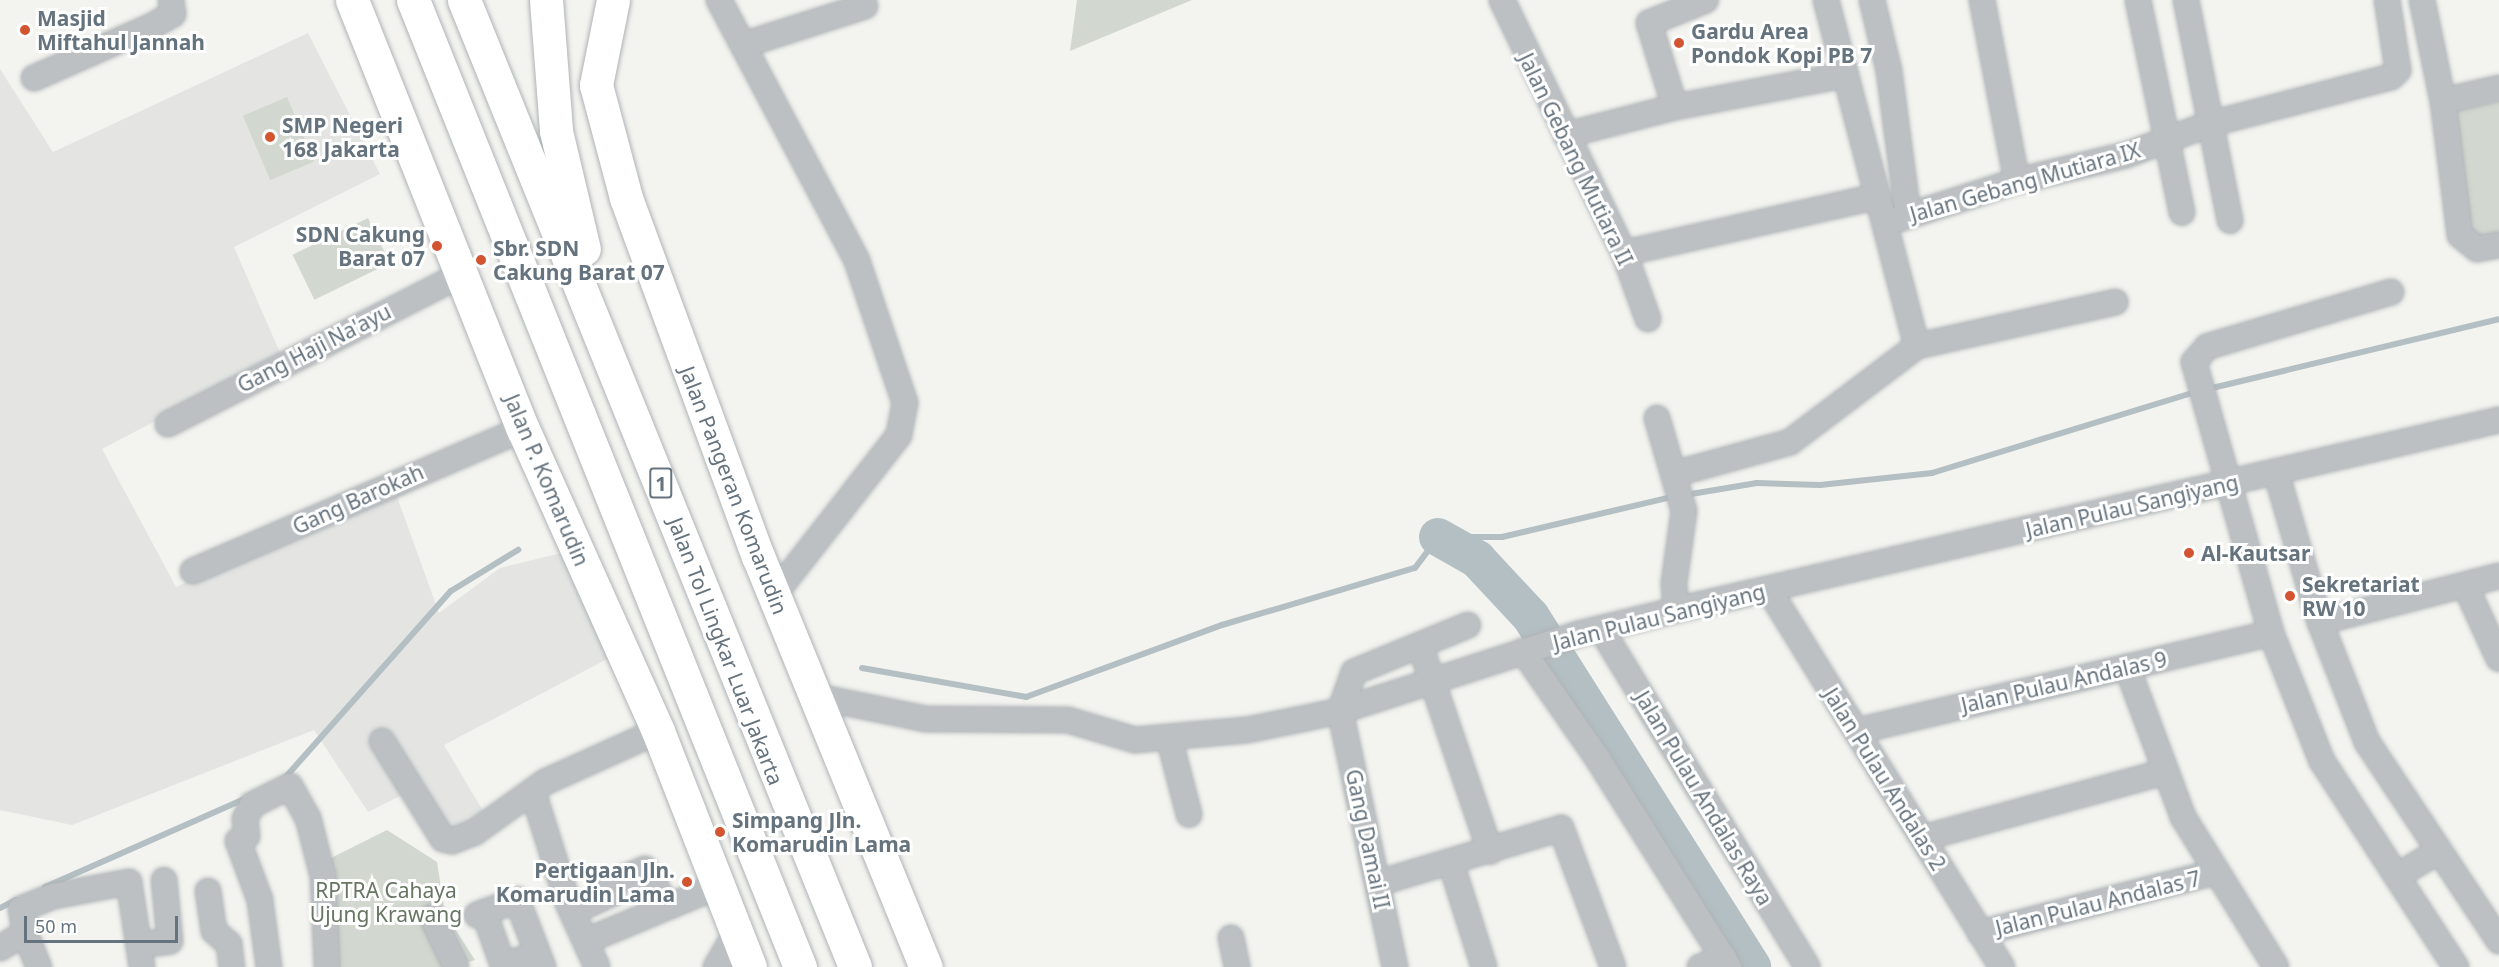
<!DOCTYPE html>
<style>
body{margin:0}
#map{position:relative;width:2499px;height:967px;overflow:hidden;background:#f3f3ef;font-family:"Noto Sans",sans-serif}
div>[style]{position:absolute}
.built>*{inset:0;background:#e4e5e3}
.green>*{inset:0;background:#d2d8cf;transform-origin:0 0}
.stream>*{height:6px;margin:-3px;padding:0 3px;transform-origin:3px;border-radius:3px;background:#b3bfc2}
.river>*{height:38px;margin:-19px;padding:0 19px;transform-origin:19px;border-radius:19px;background:#b3bfc2}
.roads{filter:drop-shadow(0 0 2px #afb4b7) drop-shadow(0 0 2px #afb4b7)}
.street>*{height:24px;margin:-12px;padding:0 12px;transform-origin:12px;border-radius:12px;background:#bcc0c3}
.secondary>*{height:33px;margin:-16.5px;padding:0 16.5px;transform-origin:16.5px;border-radius:16.5px;background:#fff}
.highway>*{height:33px;margin:-16.5px;padding:0 16.5px;transform-origin:16.5px;border-radius:16.5px;background:#fff}
.dots>*{width:16px;height:16px;translate:-50% -50%;box-sizing:border-box;border:3px solid #fff;border-radius:50%}
span{translate:-50% -50%;white-space:nowrap;text-align:center;line-height:1.15;-webkit-text-stroke:6px #fff;paint-order:stroke}
.shield-label span{padding:2px 4px;background:#fff;border:2px solid;border-radius:4px;-webkit-text-stroke-width:0}
.shield-label{font-size:20px;color:#65737e;font-weight:700}
.poi-label{font-size:21px;color:#65737e;font-weight:700}
.left{translate:0 -50%;text-align:left}
.right{translate:-100% -50%;text-align:right}
.street-label{font-size:21px;color:#65737e}
.park-label{font-size:21px;color:#677663}
.scale{position:absolute;left:24px;top:916px;width:154px;height:27px;box-sizing:border-box;border:3px solid #65737e;border-top:0;padding-left:8px;font-size:18px;line-height:21px;white-space:nowrap;color:#65737e;-webkit-text-stroke:4px #fff;paint-order:stroke}
</style>
<div id="map">
<div class="built">
<div style="clip-path:polygon(308px 33px,380px 174px,234px 247px,281px 355px,102px 449px,176px 587px,391px 480px,439px 613px,500px 568px,594px 545px,628px 648px,444px 745px,486px 816px,446px 840px,408px 792px,368px 812px,314px 730px,72px 825px,0 810px,0 69px,53px 152px)"></div>
</div>
<div class="green">
<div style="clip-path:polygon(1077px 0,1192px 0,1070px 51px)"></div>
<div style="left:287px;top:97px;width:70px;height:48px;rotate:67deg"></div>
<div style="clip-path:polygon(2499px 101px,2499px 246px,2476px 252px,2450px 112px)"></div>
<div style="left:368px;top:218px;width:50px;height:84px;rotate:64deg"></div>
<div style="clip-path:polygon(387px 830px,437px 862px,445px 913px,475px 960px,454px 967px,333px 967px,327px 860px)"></div>
</div>
<div class="stream">
<div style="left:2208px;top:389px;width:299px;rotate:-13.5deg"></div>
<div style="left:1685px;top:495px;width:73px;rotate:-9.5deg"></div>
<div style="left:1757px;top:483px;width:63px;rotate:1.8deg"></div>
<div style="left:1820px;top:485px;width:113px;rotate:-6.1deg"></div>
<div style="left:1932px;top:473px;width:278px;rotate:-17.1deg"></div>
<div style="left:862px;top:668px;width:167px;rotate:10deg"></div>
<div style="left:1026px;top:697px;width:209px;rotate:-20.2deg"></div>
<div style="left:1222px;top:625px;width:201px;rotate:-16.5deg"></div>
<div style="left:1415px;top:568px;width:39px;rotate:-53deg"></div>
<div style="left:1438px;top:537px;width:64px"></div>
<div style="left:1502px;top:537px;width:178px;rotate:-13.3deg"></div>
<div style="left:283px;top:780px;width:253px;rotate:-48.4deg"></div>
<div style="left:451px;top:591px;width:79px;rotate:-31.5deg"></div>
<div style="left:45px;top:887px;width:221px;rotate:-23.8deg"></div>
<div style="left:0;top:908px;width:18px;rotate:-27deg"></div>
</div>
<div class="river">
<div style="left:1438px;top:537px;width:45px;rotate:29.4deg"></div>
<div style="left:1477px;top:559px;width:79px;rotate:47deg"></div>
<div style="left:1531px;top:617px;width:414px;rotate:57.7deg"></div>
</div>
<div class="roads">
<div class="street">
<div style="left:719px;top:0;width:295px;rotate:62.1deg"></div>
<div style="left:857px;top:261px;width:150px;rotate:71.3deg"></div>
<div style="left:905px;top:403px;width:33px;rotate:101deg"></div>
<div style="left:899px;top:435px;width:203px;rotate:128deg"></div>
<div style="left:1502px;top:0;width:281px;rotate:64.3deg"></div>
<div style="left:1624px;top:253px;width:70px;rotate:70deg"></div>
<div style="left:1826px;top:0;width:358px;rotate:75.3deg"></div>
<div style="left:1872px;top:0;width:73px;rotate:76.5deg"></div>
<div style="left:1889px;top:71px;width:144px;rotate:82.4deg"></div>
<div style="left:1982px;top:0;width:184px;rotate:79.1deg"></div>
<div style="left:2138px;top:0;width:217px;rotate:78.3deg"></div>
<div style="left:2186px;top:0;width:225px;rotate:78.7deg"></div>
<div style="left:2422px;top:0;width:103px;rotate:78.3deg"></div>
<div style="left:2443px;top:101px;width:135px;rotate:82.8deg"></div>
<div style="left:2460px;top:235px;width:22px;rotate:39deg"></div>
<div style="left:2477px;top:249px;width:22px;rotate:-10deg"></div>
<div style="left:743px;top:45px;width:128px;rotate:-17.7deg"></div>
<div style="left:34px;top:78px;width:131px;rotate:-23.8deg"></div>
<div style="left:154px;top:25px;width:22px;rotate:-30deg"></div>
<div style="left:173px;top:14px;width:14px;rotate:-98deg"></div>
<div style="left:2443px;top:101px;width:57px;rotate:-13.1deg"></div>
<div style="left:1675px;top:107px;width:88px;rotate:-107.2deg"></div>
<div style="left:1649px;top:23px;width:61px;rotate:-22deg"></div>
<div style="left:1566px;top:135px;width:113px;rotate:-14.4deg"></div>
<div style="left:1675px;top:107px;width:173px;rotate:-10.7deg"></div>
<div style="left:1886px;top:223px;width:138px;rotate:-17.8deg"></div>
<div style="left:2017px;top:181px;width:112px;rotate:-13.4deg"></div>
<div style="left:2126px;top:155px;width:90px;rotate:-20.3deg"></div>
<div style="left:2210px;top:124px;width:187px;rotate:-14.6deg"></div>
<div style="left:2391px;top:77px;width:10px;rotate:-45deg"></div>
<div style="left:2398px;top:70px;width:71px;rotate:-98.9deg"></div>
<div style="left:1624px;top:253px;width:260px;rotate:-12.6deg"></div>
<div style="left:2391px;top:292px;width:192px;rotate:163.4deg"></div>
<div style="left:2207px;top:347px;width:20px;rotate:131deg"></div>
<div style="left:2194px;top:362px;width:282px;rotate:74.1deg"></div>
<div style="left:2271px;top:633px;width:138px;rotate:68.3deg"></div>
<div style="left:2322px;top:761px;width:246px;rotate:57deg"></div>
<div style="left:1657px;top:418px;width:97px;rotate:73.8deg"></div>
<div style="left:1684px;top:511px;width:73px;rotate:97.9deg"></div>
<div style="left:1674px;top:583px;width:27px;rotate:86deg"></div>
<div style="left:168px;top:424px;width:329px;rotate:-27deg"></div>
<div style="left:2276px;top:472px;width:156px;rotate:73.7deg"></div>
<div style="left:2320px;top:622px;width:129px;rotate:68.6deg"></div>
<div style="left:2367px;top:742px;width:239px;rotate:56.4deg"></div>
<div style="left:1674px;top:474px;width:120px;rotate:-15.4deg"></div>
<div style="left:1790px;top:442px;width:159px;rotate:-37.1deg"></div>
<div style="left:1917px;top:346px;width:203px;rotate:-12.5deg"></div>
<div style="left:193px;top:571px;width:359px;rotate:-23.3deg"></div>
<div style="left:2465px;top:585px;width:81px;rotate:65.3deg"></div>
<div style="left:1769px;top:590px;width:443px;rotate:58.3deg"></div>
<div style="left:2320px;top:622px;width:185px;rotate:-14.4deg"></div>
<div style="left:1601px;top:629px;width:396px;rotate:58.6deg"></div>
<div style="left:1420px;top:645px;width:218px;rotate:71.2deg"></div>
<div style="left:1523px;top:651px;width:131px;rotate:55.2deg"></div>
<div style="left:1598px;top:759px;width:246px;rotate:57.8deg"></div>
<div style="left:2127px;top:667px;width:160px;rotate:69.5deg"></div>
<div style="left:2183px;top:817px;width:176px;rotate:58.2deg"></div>
<div style="left:818px;top:697px;width:110px;rotate:11.5deg"></div>
<div style="left:926px;top:719px;width:142px;rotate:0.4deg"></div>
<div style="left:1068px;top:720px;width:70px;rotate:16.6deg"></div>
<div style="left:1135px;top:740px;width:112px;rotate:-5.1deg"></div>
<div style="left:1247px;top:730px;width:95px;rotate:-11.5deg"></div>
<div style="left:1340px;top:711px;width:250px;rotate:-17.9deg"></div>
<div style="left:1578px;top:634px;width:101px;rotate:-13.8deg"></div>
<div style="left:1676px;top:610px;width:845px;rotate:-13deg"></div>
<div style="left:1857px;top:731px;width:425px;rotate:-13.3deg"></div>
<div style="left:1169px;top:738px;width:79px;rotate:75.3deg"></div>
<div style="left:382px;top:741px;width:115px;rotate:58.1deg"></div>
<div style="left:443px;top:839px;width:9px;rotate:13deg"></div>
<div style="left:452px;top:841px;width:25px;rotate:-21deg"></div>
<div style="left:475px;top:832px;width:86px;rotate:-35.5deg"></div>
<div style="left:545px;top:782px;width:124px;rotate:-24.3deg"></div>
<div style="left:533px;top:792px;width:116px;rotate:72.5deg"></div>
<div style="left:568px;top:903px;width:70px;rotate:65.6deg"></div>
<div style="left:1923px;top:838px;width:251px;rotate:-15.3deg"></div>
<div style="left:1451px;top:863px;width:109px;rotate:72.4deg"></div>
<div style="left:2397px;top:876px;width:49px;rotate:-30.8deg"></div>
<div style="left:1378px;top:883px;width:191px;rotate:-16.7deg"></div>
<div style="left:1561px;top:828px;width:148px;rotate:69.5deg"></div>
<div style="left:208px;top:891px;width:40px;rotate:81.5deg"></div>
<div style="left:214px;top:931px;width:20px;rotate:41deg"></div>
<div style="left:229px;top:944px;width:23px;rotate:83deg"></div>
<div style="left:484px;top:912px;width:56px;rotate:70.3deg"></div>
<div style="left:503px;top:965px;width:34px;rotate:-17deg"></div>
<div style="left:572px;top:912px;width:45px;rotate:-24.9deg"></div>
<div style="left:613px;top:893px;width:9px;rotate:-108deg"></div>
<div style="left:610px;top:884px;width:38px;rotate:-23deg"></div>
<div style="left:645px;top:869px;width:44px;rotate:58.8deg"></div>
<div style="left:477px;top:915px;width:43px;rotate:-20.6deg"></div>
<div style="left:517px;top:900px;width:72px;rotate:68.8deg"></div>
<div style="left:432px;top:917px;width:55px;rotate:64.4deg"></div>
<div style="left:25px;top:933px;width:24px;rotate:-99deg"></div>
<div style="left:21px;top:909px;width:35px;rotate:-22deg"></div>
<div style="left:54px;top:896px;width:76px;rotate:-10.6deg"></div>
<div style="left:129px;top:882px;width:86px;rotate:81.3deg"></div>
<div style="left:1980px;top:933px;width:244px;rotate:-14.5deg"></div>
<div style="left:1231px;top:938px;width:30px;rotate:78deg"></div>
<div style="left:586px;top:941px;width:143px;rotate:-22.6deg"></div>
<div style="left:139px;top:945px;width:31px;rotate:-7deg"></div>
<div style="left:170px;top:941px;width:61px;rotate:-95.6deg"></div>
<div style="left:0;top:948px;width:29px;rotate:-31deg"></div>
<div style="left:25px;top:933px;width:37px;rotate:68deg"></div>
<div style="left:269px;top:967px;width:68px;rotate:-97.7deg"></div>
<div style="left:260px;top:900px;width:63px;rotate:-110.4deg"></div>
<div style="left:238px;top:841px;width:10px;rotate:-29deg"></div>
<div style="left:247px;top:836px;width:17px;rotate:-97deg"></div>
<div style="left:245px;top:819px;width:16px;rotate:-63deg"></div>
<div style="left:252px;top:805px;width:42px;rotate:-26.6deg"></div>
<div style="left:290px;top:786px;width:37px;rotate:61deg"></div>
<div style="left:308px;top:818px;width:60px;rotate:75.5deg"></div>
<div style="left:323px;top:876px;width:91px;rotate:87.5deg"></div>
<div style="left:716px;top:967px;width:42px;rotate:-59.7deg"></div>
<div style="left:1395px;top:967px;width:262px;rotate:-102.1deg"></div>
<div style="left:1340px;top:711px;width:41px;rotate:-70.3deg"></div>
<div style="left:1354px;top:672px;width:123px;rotate:-22.4deg"></div>
<div style="left:1700px;top:967px;width:26px;rotate:-21deg"></div>
</div>
<div class="secondary">
<div style="left:352px;top:0;width:462px;rotate:68.3deg"></div>
<div style="left:523px;top:429px;width:331px;rotate:65.9deg"></div>
<div style="left:658px;top:731px;width:253px;rotate:68.7deg"></div>
<div style="left:613px;top:0;width:87px;rotate:101.3deg"></div>
<div style="left:596px;top:85px;width:117px;rotate:75.1deg"></div>
<div style="left:626px;top:198px;width:382px;rotate:69.8deg"></div>
<div style="left:758px;top:556px;width:444px;rotate:67.8deg"></div>
</div>
<div class="highway">
<div style="left:413px;top:0;width:1042px;rotate:68.19deg"></div>
<div style="left:464px;top:0;width:1043px;rotate:67.98deg"></div>
<div style="left:546px;top:0;width:131px;rotate:85.6deg"></div>
<div style="left:556px;top:131px;width:121px;rotate:76.7deg"></div>
</div>
</div>
<div class="dots">
<div style="left:25px;top:30px;background:#d35430"></div>
<div style="left:1679px;top:43px;background:#d35430"></div>
<div style="left:270px;top:137px;background:#d35430"></div>
<div style="left:437px;top:246px;background:#d35430"></div>
<div style="left:481px;top:260px;background:#d35430"></div>
<div style="left:2189px;top:553px;background:#d35430"></div>
<div style="left:2290px;top:596px;background:#d35430"></div>
<div style="left:720px;top:832px;background:#d35430"></div>
<div style="left:687px;top:882px;background:#d35430"></div>
</div>
<div class="shield-label">
<span style="left:661px;top:483px">1</span>
</div>
<div class="poi-label">
<span class="left" style="left:37px;top:30px">Masjid<br>Miftahul Jannah</span>
<span class="left" style="left:1691px;top:43px">Gardu Area<br>Pondok Kopi PB 7</span>
<span class="left" style="left:282px;top:137px">SMP Negeri<br>168 Jakarta</span>
<span class="right" style="left:425px;top:246px">SDN Cakung<br>Barat 07</span>
<span class="left" style="left:493px;top:260px">Sbr. SDN<br>Cakung Barat 07</span>
<span class="left" style="left:2201px;top:553px">Al-Kautsar</span>
<span class="left" style="left:2302px;top:596px">Sekretariat<br>RW 10</span>
<span class="left" style="left:732px;top:832px">Simpang Jln.<br>Komarudin Lama</span>
<span class="right" style="left:675px;top:882px">Pertigaan Jln.<br>Komarudin Lama</span>
</div>
<div class="street-label">
<span style="left:1576px;top:159px;rotate:64deg">Jalan Gebang Mutiara II</span>
<span style="left:2025px;top:182px;rotate:-16deg">Jalan Gebang Mutiara IX</span>
<span style="left:314px;top:348px;rotate:-27deg">Gang Haji Na'ayu</span>
<span style="left:547px;top:480px;rotate:67deg">Jalan P. Komarudin</span>
<span style="left:734px;top:490px;rotate:69deg">Jalan Pangeran Komarudin</span>
<span style="left:358px;top:499px;rotate:-24deg">Gang Barokah</span>
<span style="left:2132px;top:506px;rotate:-13deg">Jalan Pulau Sangiyang</span>
<span style="left:1659px;top:617px;rotate:-14deg">Jalan Pulau Sangiyang</span>
<span style="left:726px;top:651px;rotate:69deg">Jalan Tol Lingkar Luar Jakarta</span>
<span style="left:2064px;top:682px;rotate:-13deg">Jalan Pulau Andalas 9</span>
<span style="left:1885px;top:779px;rotate:58deg">Jalan Pulau Andalas 2</span>
<span style="left:1704px;top:798px;rotate:59deg">Jalan Pulau Andalas Raya</span>
<span style="left:1368px;top:839px;rotate:78deg">Gang Damai II</span>
<span style="left:2098px;top:903px;rotate:-14deg">Jalan Pulau Andalas 7</span>
</div>
<div class="park-label">
<span style="left:386px;top:902px">RPTRA Cahaya<br>Ujung Krawang</span>
</div>
<div class="scale">50 m</div>
</div>
